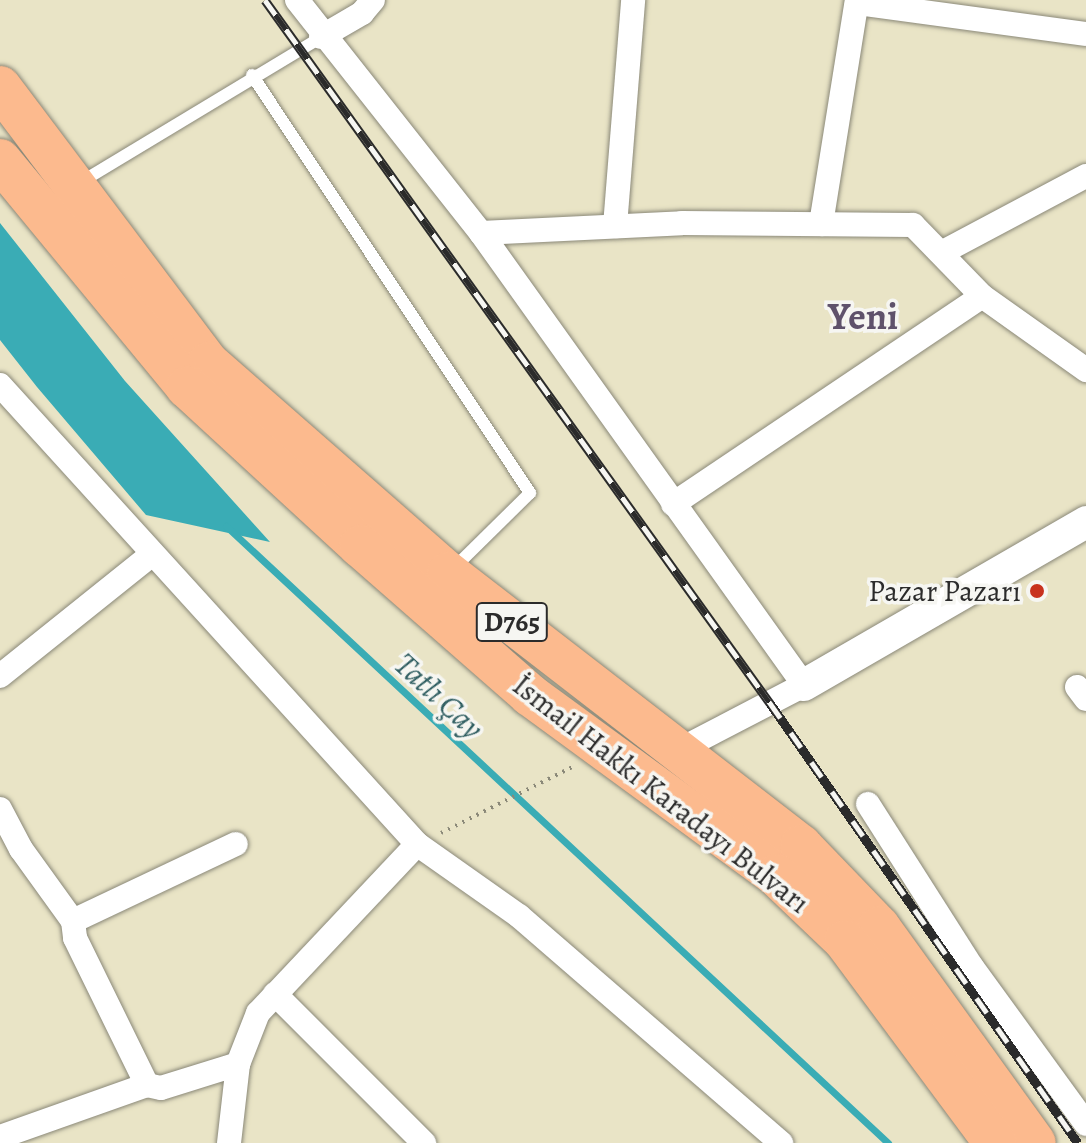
<!DOCTYPE html>
<meta charset="utf-8">
<style>
body{margin:0}
#map{position:relative;width:1086px;height:1143px;overflow:hidden;background:#e9e4c6;font-family:Alegreya,serif}
div>[style]{position:absolute}
.water>*{inset:0;background:#3aacb5}
.stream>*{height:7px;margin:-3.5px;padding:0 3.5px;transform-origin:3.5px;border-radius:3.5px;background:#3aacb5}
.path>*{height:4px;margin-top:-2px;transform-origin:0;background:repeating-linear-gradient(90deg,#8a8878 0 2px,transparent 0 8px)}
.roads{filter:drop-shadow(0 0 2px #8a8878) drop-shadow(0 0 2px #8a8878)}
.service>*{height:12px;margin:-6px;padding:0 6px;transform-origin:6px;border-radius:6px;background:#fff}
.minor>*{height:24px;margin:-12px;padding:0 12px;transform-origin:12px;border-radius:12px;background:#fff}
.tertiary>*{height:32px;margin:-16px;padding:0 16px;transform-origin:16px;border-radius:16px;background:#fff}
.trunk>*{height:42px;margin:-21px;padding:0 21px;transform-origin:21px;border-radius:21px;background:#fcba8e}
.rail>*{height:9px;margin-top:-4.5px;transform-origin:0;background:repeating-linear-gradient(90deg,#f6f6f2 0 18px,#2b2b2b 0 36px);box-sizing:border-box;border-block:2px solid #2b2b2b}
.dots>*{width:22px;height:22px;translate:-50% -50%;box-sizing:border-box;border:4px solid #f6f6f2;border-radius:50%}
span{translate:-50% -50%;white-space:nowrap;text-align:center;line-height:1.15;-webkit-text-stroke:7px #f6f6f2;paint-order:stroke}
.shield-label span{padding:2px 6px;background:#f6f6f2;border:2px solid;border-radius:6px;-webkit-text-stroke-width:0}
.shield-label{font-size:28px;color:#2b2b2b;font-weight:700}
.poi-label{font-size:30px;color:#2b2b2b}
.right{translate:-100% -50%;text-align:right}
.street-label{font-size:30px;color:#2b2b2b}
.water-label{font-size:32px;color:#315f62;font-style:italic}
.district-label{font-size:38px;color:#5f526b;font-weight:700}
</style>
<div id="map">
<div class="water">
<div style="clip-path:polygon(0 223px,125px 381px,270px 542px,146px 515px,37px 387px,0 340px)"></div>
</div>
<div class="stream">
<div style="left:226px;top:526px;width:905px;rotate:42.98deg"></div>
</div>
<div class="path">
<div style="left:441px;top:833px;width:147px;rotate:-26.7deg"></div>
</div>
<div class="roads">
<div class="service">
<div style="left:252px;top:75px;width:502px;rotate:56.37deg"></div>
<div style="left:530px;top:493px;width:107px;rotate:135.4deg"></div>
<div style="left:81px;top:182px;width:280px;rotate:-31.1deg"></div>
</div>
<div class="minor">
<div style="left:297px;top:0;width:297px;rotate:51.7deg"></div>
<div style="left:481px;top:233px;width:556px;rotate:54.45deg"></div>
<div style="left:804px;top:685px;width:141px;rotate:152.5deg"></div>
<div style="left:857px;top:3px;width:231px;rotate:7.7deg"></div>
<div style="left:321px;top:37px;width:48px;rotate:-30.3deg"></div>
<div style="left:362px;top:13px;width:17px;rotate:-50deg"></div>
<div style="left:821px;top:224px;width:227px;rotate:-80.9deg"></div>
<div style="left:615px;top:226px;width:227px;rotate:-85.4deg"></div>
<div style="left:481px;top:233px;width:201px;rotate:-2.8deg"></div>
<div style="left:682px;top:223px;width:231px;rotate:0.5deg"></div>
<div style="left:913px;top:225px;width:99px;rotate:45.8deg"></div>
<div style="left:982px;top:296px;width:128px;rotate:35.4deg"></div>
<div style="left:941px;top:253px;width:164px;rotate:-28deg"></div>
<div style="left:0;top:385px;width:620px;rotate:47.74deg"></div>
<div style="left:417px;top:844px;width:125px;rotate:35.2deg"></div>
<div style="left:519px;top:916px;width:347px;rotate:40.9deg"></div>
<div style="left:673px;top:504px;width:372px;rotate:-33.9deg"></div>
<div style="left:0;top:676px;width:193px;rotate:-38.7deg"></div>
<div style="left:1077px;top:687px;width:15px;rotate:53deg"></div>
<div style="left:868px;top:804px;width:193px;rotate:57.5deg"></div>
<div style="left:972px;top:967px;width:194px;rotate:54deg"></div>
<div style="left:0;top:809px;width:45px;rotate:62.3deg"></div>
<div style="left:21px;top:849px;width:89px;rotate:54.2deg"></div>
<div style="left:73px;top:921px;width:17px;rotate:83deg"></div>
<div style="left:75px;top:938px;width:164px;rotate:63.9deg"></div>
<div style="left:73px;top:921px;width:180px;rotate:-25.3deg"></div>
<div style="left:275px;top:994px;width:211px;rotate:45deg"></div>
<div style="left:0;top:1137px;width:156px;rotate:-19.5deg"></div>
<div style="left:147px;top:1085px;width:14px;rotate:12deg"></div>
<div style="left:161px;top:1088px;width:81px;rotate:-17.3deg"></div>
<div style="left:229px;top:1143px;width:80px;rotate:-83.5deg"></div>
<div style="left:238px;top:1064px;width:55px;rotate:-68.6deg"></div>
<div style="left:258px;top:1013px;width:232px;rotate:-46.7deg"></div>
</div>
<div class="tertiary">
<div style="left:804px;top:685px;width:326px;rotate:-30deg"></div>
</div>
<div class="trunk">
<div style="left:0;top:87px;width:346px;rotate:53deg"></div>
<div style="left:208px;top:363px;width:319px;rotate:41.2deg"></div>
<div style="left:448px;top:573px;width:446px;rotate:37.7deg"></div>
<div style="left:801px;top:846px;width:112px;rotate:46.1deg"></div>
<div style="left:879px;top:927px;width:266px;rotate:54.2deg"></div>
<div style="left:0;top:160px;width:294px;rotate:50.5deg"></div>
<div style="left:187px;top:387px;width:235px;rotate:42.6deg"></div>
<div style="left:360px;top:546px;width:226px;rotate:41.2deg"></div>
<div style="left:530px;top:695px;width:305px;rotate:36.2deg"></div>
<div style="left:776px;top:875px;width:95px;rotate:43.7deg"></div>
<div style="left:845px;top:941px;width:252px;rotate:53.4deg"></div>
</div>
</div>
<div class="rail">
<div style="left:265px;top:0;width:866px;rotate:54.31deg"></div>
<div style="left:770px;top:703px;width:537px;rotate:55.01deg"></div>
</div>
<div class="dots">
<div style="left:1037px;top:591px;background:#c8321e"></div>
</div>
<div class="shield-label">
<span style="left:512px;top:622px">D765</span>
</div>
<div class="poi-label">
<span class="right" style="left:1021px;top:591px">Pazar Pazarı</span>
</div>
<div class="street-label">
<span style="left:661px;top:794px;rotate:38deg">İsmail Hakkı Karadayı Bulvarı</span>
</div>
<div class="water-label">
<span style="left:439px;top:696px;rotate:43deg">Tatlı Çay</span>
</div>
<div class="district-label">
<span style="left:863px;top:317px">Yeni</span>
</div>
</div>
